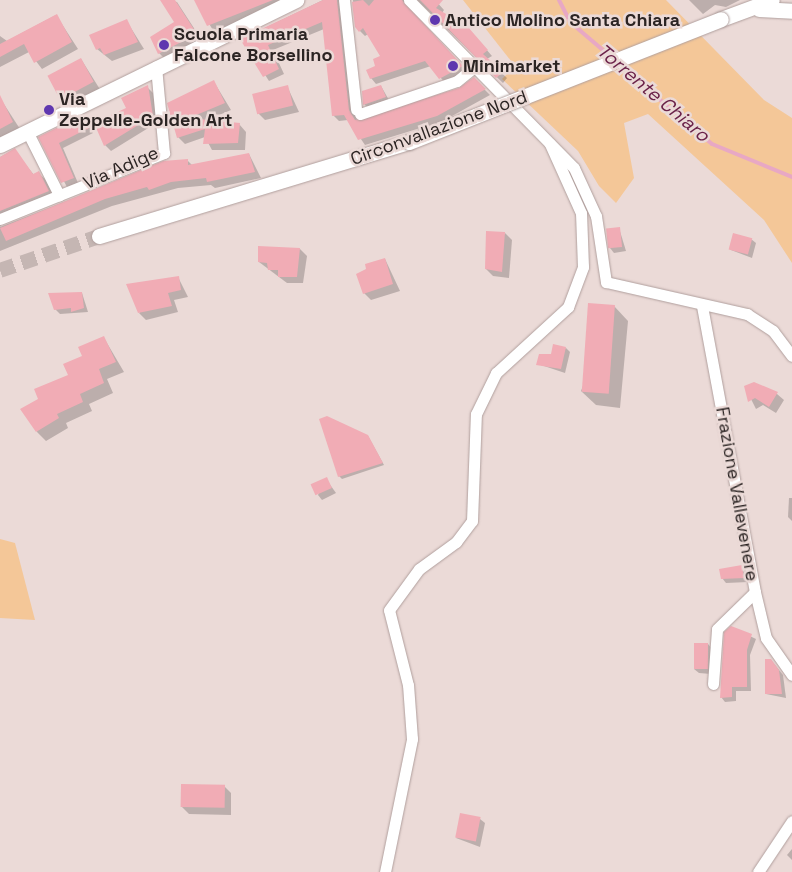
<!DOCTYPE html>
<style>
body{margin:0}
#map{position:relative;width:792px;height:872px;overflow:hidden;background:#ebdad7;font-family:"Space Grotesk",sans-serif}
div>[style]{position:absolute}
.green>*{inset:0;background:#f4c798}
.shadow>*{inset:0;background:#0003;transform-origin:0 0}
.stream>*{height:4px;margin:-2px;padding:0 2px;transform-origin:2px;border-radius:2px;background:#e8a8c4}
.building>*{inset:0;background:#f1acb5;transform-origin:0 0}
.secondary-tunnel>*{height:15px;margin-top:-7.5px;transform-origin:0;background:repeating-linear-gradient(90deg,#c5b6b3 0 15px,transparent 0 23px)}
.roads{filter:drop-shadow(0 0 1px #b09f9d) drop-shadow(0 0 1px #b09f9d)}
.street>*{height:11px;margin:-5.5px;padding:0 5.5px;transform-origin:5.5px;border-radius:5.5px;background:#fff}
.secondary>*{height:15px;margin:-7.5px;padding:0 7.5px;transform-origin:7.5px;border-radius:7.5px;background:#fff}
.bridges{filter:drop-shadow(0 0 1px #b09f9d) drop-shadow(0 0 1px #b09f9d)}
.secondary-bridge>*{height:15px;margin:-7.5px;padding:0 7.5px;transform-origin:7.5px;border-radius:7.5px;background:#fff}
.dots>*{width:14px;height:14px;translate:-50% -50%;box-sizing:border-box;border:2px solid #ebdad7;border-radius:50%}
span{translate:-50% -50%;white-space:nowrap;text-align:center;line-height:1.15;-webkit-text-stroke:5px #ebdad7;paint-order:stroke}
.poi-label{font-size:18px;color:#2b2423;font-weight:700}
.left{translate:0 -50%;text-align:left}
.street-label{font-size:18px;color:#2b2423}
.water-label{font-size:19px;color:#6b2249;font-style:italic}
</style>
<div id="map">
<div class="green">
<div style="clip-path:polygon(463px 0,666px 0,764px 100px,792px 118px,792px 263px,764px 220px,648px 114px,624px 123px,634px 178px,616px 203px,599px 186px,578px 151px,502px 79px,515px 66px)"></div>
<div style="clip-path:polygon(0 539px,15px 543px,35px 620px,0 618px)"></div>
</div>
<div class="shadow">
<div style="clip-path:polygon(162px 0,177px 2px,203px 42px,167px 61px,159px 53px,176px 22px)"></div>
<div style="clip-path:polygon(195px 0,292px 0,214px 32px)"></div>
<div style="clip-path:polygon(323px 0,346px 0,341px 7px,357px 121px,460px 89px,474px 79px,490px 95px,443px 121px,365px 145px,348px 120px,339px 121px,333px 115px,324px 29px,273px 50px,284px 74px,269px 81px,242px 39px)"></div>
<div style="clip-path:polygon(353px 0,410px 0,408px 12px,468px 72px,446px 84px,431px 66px,376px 84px,371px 78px,382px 57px,368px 34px,365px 36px,356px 27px)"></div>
<div style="clip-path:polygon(417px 0,435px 0,444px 10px,442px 13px,473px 34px,492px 56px,487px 59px,507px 78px,503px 83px)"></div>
<div style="clip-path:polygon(689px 0,740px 0,726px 7px,715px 5px,703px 14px)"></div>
<div style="clip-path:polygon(56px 15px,78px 49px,42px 69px,29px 52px,0 67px,0 36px,7px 41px)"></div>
<div style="clip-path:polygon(126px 20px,144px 49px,112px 61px,97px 49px)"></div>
<div style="left:81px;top:59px;width:36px;height:36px;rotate:58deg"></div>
<div style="clip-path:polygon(214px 82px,231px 110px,205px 121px,239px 124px,246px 132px,245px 150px,212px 150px,205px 137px,185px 144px,178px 137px,168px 104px)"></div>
<div style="clip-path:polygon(287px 86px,299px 112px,265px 120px,258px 113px)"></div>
<div style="clip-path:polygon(381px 86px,390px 102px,369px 109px,364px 104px)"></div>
<div style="clip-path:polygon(147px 87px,153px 93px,158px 122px,111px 151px,105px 145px)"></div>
<div style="clip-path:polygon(0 98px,20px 129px,0 140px)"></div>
<div style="clip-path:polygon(83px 116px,93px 133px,63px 148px,78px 183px,67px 187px,40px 137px)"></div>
<div style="clip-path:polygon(14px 150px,34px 175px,38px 173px,45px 179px,55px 198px,4px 219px,0 227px,163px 163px,187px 160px,193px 166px,249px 154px,261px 178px,215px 188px,211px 185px,178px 188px,112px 206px,0 251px,0 157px)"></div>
<div style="clip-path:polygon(619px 228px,626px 251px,614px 253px,610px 248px)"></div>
<div style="clip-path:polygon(505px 233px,512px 240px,509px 278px,493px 276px,486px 269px)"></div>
<div style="clip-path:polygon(751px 239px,756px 243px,752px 258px,731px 250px)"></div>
<div style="clip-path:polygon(300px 249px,307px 256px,303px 283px,287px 283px,259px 262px)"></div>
<div style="clip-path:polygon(385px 259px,400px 291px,371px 300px,364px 293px,368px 269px)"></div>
<div style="clip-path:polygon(178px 277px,188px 297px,174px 300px,178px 312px,146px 320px,139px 313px)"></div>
<div style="clip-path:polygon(82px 293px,88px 312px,60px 314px,55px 309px)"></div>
<div style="clip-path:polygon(614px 306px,628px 321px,620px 408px,596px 405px,581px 391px)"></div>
<div style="clip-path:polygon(104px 338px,124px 372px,107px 379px,113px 393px,89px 404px,92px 411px,66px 423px,68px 428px,46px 441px,37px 432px,40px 400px,70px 376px)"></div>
<div style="clip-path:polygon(566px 348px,570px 352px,565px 373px,538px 364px)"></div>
<div style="clip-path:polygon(745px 387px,777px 394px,784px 400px,776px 413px,763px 405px,756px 409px)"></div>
<div style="clip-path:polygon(368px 436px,384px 465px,342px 479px,339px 476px)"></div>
<div style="clip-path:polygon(326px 479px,336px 493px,322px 500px,318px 495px)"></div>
<div style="clip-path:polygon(789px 498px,792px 498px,792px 521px,788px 517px)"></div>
<div style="clip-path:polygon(741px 566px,748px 582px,726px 583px,722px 578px)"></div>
<div style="clip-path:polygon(731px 627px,756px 639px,750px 655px,751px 691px,736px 691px,736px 701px,725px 702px,721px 697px)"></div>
<div style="clip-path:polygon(708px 644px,712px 649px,711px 674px,699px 673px,694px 669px)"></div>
<div style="clip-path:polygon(771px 660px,783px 675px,786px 698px,766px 694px)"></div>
<div style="clip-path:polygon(224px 786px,231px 793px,231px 815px,189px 814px,182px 807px)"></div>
<div style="clip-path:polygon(480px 819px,485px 823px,480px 847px,456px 838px)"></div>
<div style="clip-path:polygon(792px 849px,792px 860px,787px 855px)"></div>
</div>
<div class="stream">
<div style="left:559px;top:0;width:25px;rotate:63deg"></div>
<div style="left:570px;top:22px;width:54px;rotate:40.5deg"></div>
<div style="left:618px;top:64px;width:123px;rotate:40.4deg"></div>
<div style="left:712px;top:144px;width:87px;rotate:22.4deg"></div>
</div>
<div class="building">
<div style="clip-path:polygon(160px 0,175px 0,197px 34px,158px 54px,150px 37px,174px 22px)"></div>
<div style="clip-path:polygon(194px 0,273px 0,207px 26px)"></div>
<div style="clip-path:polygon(323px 0,337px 0,349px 110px,355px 120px,459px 88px,474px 77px,486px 89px,437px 116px,358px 140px,344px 115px,332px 116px,322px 22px,268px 45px,279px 69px,263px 77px,240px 39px)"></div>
<div style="clip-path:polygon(363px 0,369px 6px,374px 0,402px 0,463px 66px,439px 79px,425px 61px,370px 79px,366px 70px,375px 66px,373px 59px,380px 56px,363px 28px,359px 32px,355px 27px,352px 2px)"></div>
<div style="clip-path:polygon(420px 0,443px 0,436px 8px,468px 27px,488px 50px,483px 54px,503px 72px,496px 78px)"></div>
<div style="clip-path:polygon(57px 14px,72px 42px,34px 63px,24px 44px,0 57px,0 44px)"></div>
<div style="clip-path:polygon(127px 19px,138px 42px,104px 55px,100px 48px,96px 50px,89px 35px)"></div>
<div style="left:81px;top:58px;width:27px;height:38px;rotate:62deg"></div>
<div style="clip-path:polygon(214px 80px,225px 103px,189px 118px,240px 123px,238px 143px,203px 144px,205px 129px,177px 138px,167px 103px)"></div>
<div style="clip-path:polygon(148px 85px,153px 116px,104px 146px,94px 123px,126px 108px,121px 98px)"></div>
<div style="left:288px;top:85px;width:21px;height:37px;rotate:76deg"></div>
<div style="clip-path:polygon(381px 85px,386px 97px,363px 105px,362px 91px)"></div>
<div style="clip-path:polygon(0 95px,13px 122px,0 129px)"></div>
<div style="clip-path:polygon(83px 115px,89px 128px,59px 143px,74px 178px,61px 183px,38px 137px)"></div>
<div style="clip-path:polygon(15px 148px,33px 174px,39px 171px,49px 191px,0 211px,0 157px)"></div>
<div style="clip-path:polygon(249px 153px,255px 172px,207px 182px,206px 178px,171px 182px,149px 190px,147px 187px,105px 199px,6px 241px,0 228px,163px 161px,188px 159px,188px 165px)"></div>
<div style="left:620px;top:227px;width:20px;height:14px;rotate:84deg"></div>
<div style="clip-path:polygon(486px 231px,505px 232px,502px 272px,485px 269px)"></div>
<div style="left:733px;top:233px;width:20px;height:17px;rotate:15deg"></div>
<div style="clip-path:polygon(258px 246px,300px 248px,297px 277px,278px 277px,278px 270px,268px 270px,267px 263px,258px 262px)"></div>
<div style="clip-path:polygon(385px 258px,393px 284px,363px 294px,356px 274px,366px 269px,365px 264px)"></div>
<div style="clip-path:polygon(179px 276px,181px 290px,168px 293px,172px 306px,138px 313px,126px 284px)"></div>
<div style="clip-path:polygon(82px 292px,84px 308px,71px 312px,71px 308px,54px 310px,48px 293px)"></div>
<div style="left:588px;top:303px;width:27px;height:89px;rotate:4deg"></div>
<div style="clip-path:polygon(104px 336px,116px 362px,99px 369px,104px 383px,80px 394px,83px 402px,57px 414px,59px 418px,36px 432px,20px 409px,38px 399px,34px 389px,68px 375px,63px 364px,82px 356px,78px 347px)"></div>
<div style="clip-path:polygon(553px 344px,566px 347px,561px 369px,536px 365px,539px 354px,551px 354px)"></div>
<div style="clip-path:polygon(754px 382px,778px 392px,769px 407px,755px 398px,748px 402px,744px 386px)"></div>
<div style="clip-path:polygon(327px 416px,368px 435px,383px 463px,338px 477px,319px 419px)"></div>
<div style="left:327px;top:477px;width:12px;height:18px;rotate:66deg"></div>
<div style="clip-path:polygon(742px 565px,744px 578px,721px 579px,719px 569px)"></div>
<div style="clip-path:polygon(731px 626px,752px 634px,747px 650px,747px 687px,732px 687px,732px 697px,720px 698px,724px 632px)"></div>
<div style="left:694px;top:643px;width:14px;height:26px"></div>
<div style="clip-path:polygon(765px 659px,771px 659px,779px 670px,782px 694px,765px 694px)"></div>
<div style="left:181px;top:784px;width:44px;height:23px;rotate:1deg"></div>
<div style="left:460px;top:813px;width:21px;height:25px;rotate:11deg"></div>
</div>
<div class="secondary-tunnel">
<div style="left:0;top:270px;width:105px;rotate:-19deg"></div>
</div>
<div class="roads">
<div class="street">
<div style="left:344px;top:0;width:110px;rotate:83.7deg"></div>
<div style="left:409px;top:0;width:235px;rotate:45.5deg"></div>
<div style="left:574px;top:168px;width:53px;rotate:65.4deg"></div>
<div style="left:596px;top:216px;width:67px;rotate:81.4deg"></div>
<div style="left:360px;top:114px;width:102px;rotate:-18.8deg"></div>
<div style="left:457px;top:81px;width:21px;rotate:-39deg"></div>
<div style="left:27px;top:131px;width:72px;rotate:63.4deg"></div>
<div style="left:0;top:219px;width:177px;rotate:-21.9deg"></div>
<div style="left:164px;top:153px;width:87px;rotate:-95.3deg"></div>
<div style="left:606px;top:282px;width:145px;rotate:12.8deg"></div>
<div style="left:747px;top:314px;width:31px;rotate:33deg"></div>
<div style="left:773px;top:331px;width:31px;rotate:53deg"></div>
<div style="left:702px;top:306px;width:291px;rotate:79.5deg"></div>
<div style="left:755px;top:592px;width:47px;rotate:76.6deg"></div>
<div style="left:766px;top:638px;width:45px;rotate:54.9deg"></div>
<div style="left:713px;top:684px;width:55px;rotate:-85.8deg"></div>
<div style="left:717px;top:629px;width:53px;rotate:-44.2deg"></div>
<div style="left:385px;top:872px;width:136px;rotate:-78.5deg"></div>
<div style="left:412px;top:739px;width:54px;rotate:-94.2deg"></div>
<div style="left:408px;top:685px;width:77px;rotate:-104.2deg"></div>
<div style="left:389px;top:610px;width:51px;rotate:-53.8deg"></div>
<div style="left:419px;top:569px;width:46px;rotate:-36.1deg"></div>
<div style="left:456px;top:542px;width:26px;rotate:-53deg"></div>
<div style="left:472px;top:521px;width:107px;rotate:-87.9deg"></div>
<div style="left:476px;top:414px;width:46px;rotate:-64deg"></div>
<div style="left:496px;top:373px;width:98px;rotate:-42.5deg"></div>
<div style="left:568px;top:307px;width:43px;rotate:-69.4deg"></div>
<div style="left:583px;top:267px;width:54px;rotate:-92.1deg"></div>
<div style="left:581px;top:213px;width:76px;rotate:-114.2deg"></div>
<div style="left:758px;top:872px;width:61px;rotate:-56.3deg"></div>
</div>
<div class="secondary">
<div style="left:759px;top:9px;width:33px;rotate:3deg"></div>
<div style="left:721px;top:19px;width:54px;rotate:-20.4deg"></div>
<div style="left:0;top:145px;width:330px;rotate:-26.1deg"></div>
<div style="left:99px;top:236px;width:324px;rotate:-16.9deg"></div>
</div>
</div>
<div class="bridges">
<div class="secondary-bridge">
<div style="left:409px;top:142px;width:335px;rotate:-21.5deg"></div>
</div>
</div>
<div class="dots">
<div style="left:435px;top:20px;background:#5f37af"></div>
<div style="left:164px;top:45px;background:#5f37af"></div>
<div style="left:453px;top:66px;background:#5f37af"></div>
<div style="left:49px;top:110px;background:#5f37af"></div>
</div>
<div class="poi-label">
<span class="left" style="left:445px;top:20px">Antico Molino Santa Chiara</span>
<span class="left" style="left:174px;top:45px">Scuola Primaria<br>Falcone Borsellino</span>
<span class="left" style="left:463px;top:66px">Minimarket</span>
<span class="left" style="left:59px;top:110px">Via<br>Zeppelle-Golden Art</span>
</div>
<div class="street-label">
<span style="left:439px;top:128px;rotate:-20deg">Circonvallazione Nord</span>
<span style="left:121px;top:168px;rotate:-24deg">Via Adige</span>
<span style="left:737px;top:494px;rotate:80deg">Frazione Vallevenere</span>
</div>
<div class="water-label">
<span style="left:653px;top:93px;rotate:40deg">Torrente Chiaro</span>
</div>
</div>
